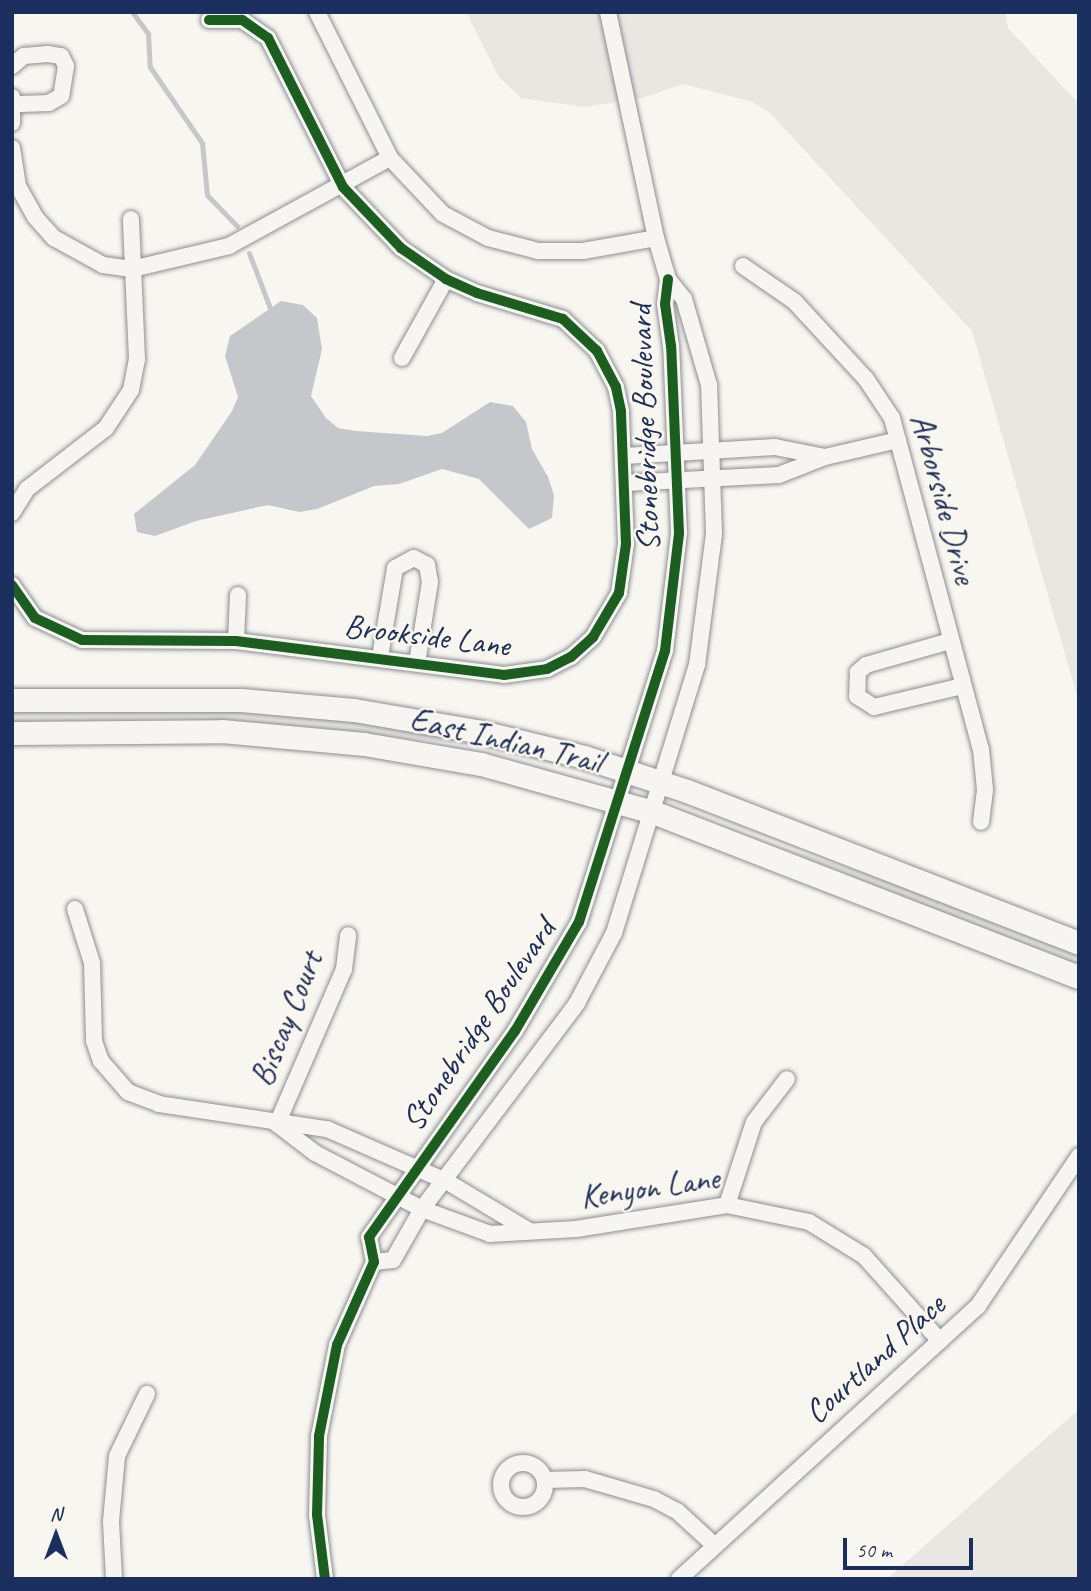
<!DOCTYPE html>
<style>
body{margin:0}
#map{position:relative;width:1091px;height:1591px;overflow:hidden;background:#f8f6f0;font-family:Caveat,sans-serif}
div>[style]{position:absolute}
.green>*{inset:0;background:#e8e7e2}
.water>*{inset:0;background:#c5c7cb}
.stream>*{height:5px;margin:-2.5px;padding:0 2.5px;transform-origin:2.5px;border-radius:2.5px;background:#c5c7cb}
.roads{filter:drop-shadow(0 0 2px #8b8e94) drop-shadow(0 0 2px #8b8e94)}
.street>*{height:16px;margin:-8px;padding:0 8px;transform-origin:8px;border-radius:8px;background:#f6f5f1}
.street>.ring{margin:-8px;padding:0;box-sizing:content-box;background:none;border:16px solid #f6f5f1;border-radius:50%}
.secondary>*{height:23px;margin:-11.5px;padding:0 11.5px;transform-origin:11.5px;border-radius:11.5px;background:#f6f5f1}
.cycleway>*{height:10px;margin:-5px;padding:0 5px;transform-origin:5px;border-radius:5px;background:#1b5e20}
span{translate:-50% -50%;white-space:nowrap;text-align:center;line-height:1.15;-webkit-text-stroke:5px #fbf7ec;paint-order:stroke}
.street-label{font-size:33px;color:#1b2f5e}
.frame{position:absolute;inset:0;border:14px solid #1b2f5e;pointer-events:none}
.north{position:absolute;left:21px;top:1500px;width:70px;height:70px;-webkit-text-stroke:5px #fbf7ec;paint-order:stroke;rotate:0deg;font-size:19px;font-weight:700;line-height:28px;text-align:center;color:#1b2f5e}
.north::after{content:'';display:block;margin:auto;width:24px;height:32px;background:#1b2f5e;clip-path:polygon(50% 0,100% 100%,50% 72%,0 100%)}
.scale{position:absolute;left:843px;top:1538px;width:130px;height:32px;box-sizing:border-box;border:4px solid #1b2f5e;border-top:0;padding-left:9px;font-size:21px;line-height:24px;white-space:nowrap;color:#1b2f5e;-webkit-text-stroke:5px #fbf7ec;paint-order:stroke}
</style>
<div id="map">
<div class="green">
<div style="clip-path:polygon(466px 12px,1005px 12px,1008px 28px,1079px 104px,1079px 703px,972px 331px,769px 112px,750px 101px,683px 84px,642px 98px,584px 107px,521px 98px,499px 77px)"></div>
<div style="clip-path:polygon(192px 707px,340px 719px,481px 743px,598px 775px,492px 748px,289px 725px,180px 719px,12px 723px,12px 710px)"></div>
<div style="clip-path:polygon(684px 809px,778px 846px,899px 884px,1079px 954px,1079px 967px)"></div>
<div style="clip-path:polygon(1079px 1410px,1079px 1579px,887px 1579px,1044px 1440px)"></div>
</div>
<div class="water">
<div style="clip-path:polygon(281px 301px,303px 305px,317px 318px,322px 349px,311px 396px,326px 418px,338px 428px,356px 431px,427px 436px,442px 433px,490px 402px,513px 406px,526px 422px,532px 449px,548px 477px,554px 495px,552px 518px,529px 529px,479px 479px,442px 469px,399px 484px,374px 486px,317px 509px,299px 512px,268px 505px,196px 521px,155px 536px,137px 532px,134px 514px,195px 465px,232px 411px,238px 397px,225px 356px,230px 336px)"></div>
</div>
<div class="stream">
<div style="left:133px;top:13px;width:26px;rotate:54deg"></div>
<div style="left:148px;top:34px;width:33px;rotate:87deg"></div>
<div style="left:150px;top:67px;width:92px;rotate:55.6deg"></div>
<div style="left:202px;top:143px;width:52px;rotate:84.5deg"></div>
<div style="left:207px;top:195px;width:43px;rotate:45.9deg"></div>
<div style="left:249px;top:253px;width:59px;rotate:69.1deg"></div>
</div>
<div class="roads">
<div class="street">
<div style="left:317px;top:12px;width:163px;rotate:63.4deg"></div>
<div style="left:390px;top:158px;width:77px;rotate:46.6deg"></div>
<div style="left:443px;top:214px;width:51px;rotate:28.1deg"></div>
<div style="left:488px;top:238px;width:52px;rotate:14.6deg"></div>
<div style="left:538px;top:251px;width:45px"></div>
<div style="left:583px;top:251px;width:74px;rotate:-10.1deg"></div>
<div style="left:12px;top:66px;width:16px;rotate:-40deg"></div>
<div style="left:24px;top:56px;width:24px;rotate:-5deg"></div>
<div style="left:48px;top:54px;width:13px;rotate:9deg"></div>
<div style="left:61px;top:56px;width:11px;rotate:63deg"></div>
<div style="left:66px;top:66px;width:30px;rotate:99deg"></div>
<div style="left:61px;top:96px;width:14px;rotate:150deg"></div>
<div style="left:49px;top:103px;width:36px;rotate:178deg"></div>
<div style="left:12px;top:97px;width:26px;rotate:90deg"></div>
<div style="left:12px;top:148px;width:38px;rotate:81deg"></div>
<div style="left:18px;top:186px;width:35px;rotate:61deg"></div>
<div style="left:35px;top:217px;width:28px;rotate:48deg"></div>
<div style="left:54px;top:238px;width:56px;rotate:28.9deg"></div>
<div style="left:103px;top:265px;width:29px;rotate:8deg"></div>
<div style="left:132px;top:269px;width:100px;rotate:-13.3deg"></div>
<div style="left:229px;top:246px;width:183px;rotate:-28.7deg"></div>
<div style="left:743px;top:266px;width:62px;rotate:34.5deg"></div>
<div style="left:794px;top:301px;width:106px;rotate:47.3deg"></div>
<div style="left:866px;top:379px;width:47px;rotate:56.3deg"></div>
<div style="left:892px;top:418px;width:343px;rotate:75deg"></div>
<div style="left:981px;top:749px;width:41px;rotate:84.4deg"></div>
<div style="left:985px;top:790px;width:32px;rotate:97deg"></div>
<div style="left:402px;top:358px;width:90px;rotate:-60.9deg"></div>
<div style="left:624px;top:456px;width:151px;rotate:-3.4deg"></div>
<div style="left:775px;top:447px;width:51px;rotate:11.3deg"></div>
<div style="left:626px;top:483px;width:153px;rotate:-3deg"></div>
<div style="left:779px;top:475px;width:49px;rotate:-21.4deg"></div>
<div style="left:825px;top:457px;width:75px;rotate:-13.1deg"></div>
<div style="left:12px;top:513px;width:28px;rotate:-58deg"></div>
<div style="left:27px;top:489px;width:100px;rotate:-37.7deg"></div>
<div style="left:106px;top:428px;width:45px;rotate:-56.7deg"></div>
<div style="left:131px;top:390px;width:32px;rotate:-79deg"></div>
<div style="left:137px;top:359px;width:140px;rotate:-92.5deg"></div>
<div style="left:12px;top:585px;width:40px;rotate:55.1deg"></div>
<div style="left:35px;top:618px;width:52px;rotate:25.1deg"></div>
<div style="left:82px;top:640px;width:154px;rotate:0.4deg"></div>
<div style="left:236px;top:641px;width:270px;rotate:7.2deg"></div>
<div style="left:504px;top:675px;width:43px;rotate:-7.9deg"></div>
<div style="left:547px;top:669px;width:27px;rotate:-27deg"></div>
<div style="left:571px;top:657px;width:30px;rotate:-42deg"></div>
<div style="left:593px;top:637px;width:51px;rotate:-59.4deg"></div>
<div style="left:619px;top:593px;width:49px;rotate:-81.9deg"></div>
<div style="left:626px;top:544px;width:133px;rotate:-92.2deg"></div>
<div style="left:621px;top:411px;width:25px;rotate:-102deg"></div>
<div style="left:616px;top:387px;width:41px;rotate:-117.8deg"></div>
<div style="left:597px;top:351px;width:47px;rotate:-136.7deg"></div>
<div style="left:563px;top:319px;width:90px;rotate:-163.2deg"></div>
<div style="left:477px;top:293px;width:34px;rotate:-156deg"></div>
<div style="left:446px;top:279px;width:55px;rotate:-145.4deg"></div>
<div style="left:401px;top:248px;width:84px;rotate:-133.6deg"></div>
<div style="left:343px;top:187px;width:167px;rotate:-116.7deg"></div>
<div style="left:268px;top:38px;width:32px;rotate:-145deg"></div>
<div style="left:242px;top:20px;width:33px;rotate:180deg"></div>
<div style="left:236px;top:641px;width:46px;rotate:-87.5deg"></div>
<div style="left:950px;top:641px;width:87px;rotate:164.1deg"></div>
<div style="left:866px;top:665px;width:11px;rotate:139deg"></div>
<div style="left:858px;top:672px;width:24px;rotate:92deg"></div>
<div style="left:857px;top:696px;width:20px;rotate:33deg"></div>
<div style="left:874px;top:707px;width:91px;rotate:-13.3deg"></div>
<div style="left:380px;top:657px;width:90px;rotate:-80.4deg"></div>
<div style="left:395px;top:568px;width:21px;rotate:-28deg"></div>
<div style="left:414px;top:558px;width:15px;rotate:28deg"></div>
<div style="left:427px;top:565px;width:17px;rotate:80deg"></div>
<div style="left:430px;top:582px;width:82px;rotate:99.1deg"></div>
<div style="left:75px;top:909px;width:57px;rotate:72.5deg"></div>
<div style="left:92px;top:963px;width:78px;rotate:88.5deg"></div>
<div style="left:94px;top:1041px;width:21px;rotate:71deg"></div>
<div style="left:101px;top:1061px;width:41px;rotate:48.9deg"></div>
<div style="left:128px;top:1092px;width:33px;rotate:21deg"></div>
<div style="left:159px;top:1104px;width:170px;rotate:8.5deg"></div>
<div style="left:327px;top:1129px;width:130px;rotate:23.6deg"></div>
<div style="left:446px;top:1181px;width:96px;rotate:30.9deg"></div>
<div style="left:277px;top:1124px;width:48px;rotate:37.3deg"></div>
<div style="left:315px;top:1153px;width:121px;rotate:27.6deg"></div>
<div style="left:422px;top:1209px;width:72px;rotate:20.2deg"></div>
<div style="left:490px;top:1234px;width:86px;rotate:-3.3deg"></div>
<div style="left:576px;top:1229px;width:153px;rotate:-9deg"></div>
<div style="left:727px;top:1205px;width:84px;rotate:11.7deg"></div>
<div style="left:809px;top:1222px;width:65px;rotate:31.7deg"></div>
<div style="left:864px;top:1256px;width:114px;rotate:48.2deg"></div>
<div style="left:277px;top:1124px;width:169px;rotate:-66.6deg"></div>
<div style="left:344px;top:969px;width:34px;rotate:-83deg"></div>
<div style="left:727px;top:1205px;width:87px;rotate:-72deg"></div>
<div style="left:754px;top:1122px;width:54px;rotate:-52.5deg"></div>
<div style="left:374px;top:1262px;width:19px;rotate:-6deg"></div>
<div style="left:393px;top:1260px;width:59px;rotate:-60.4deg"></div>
<div style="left:422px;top:1209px;width:258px;rotate:-53deg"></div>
<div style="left:577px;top:1003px;width:79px;rotate:-62.1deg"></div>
<div style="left:614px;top:933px;width:281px;rotate:-72.8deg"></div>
<div style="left:697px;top:665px;width:132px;rotate:-82.6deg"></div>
<div style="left:714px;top:534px;width:149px;rotate:-91.9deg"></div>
<div style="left:709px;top:385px;width:90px;rotate:-106.2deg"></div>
<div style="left:684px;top:299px;width:26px;rotate:-129deg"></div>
<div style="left:668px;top:279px;width:43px;rotate:-106.3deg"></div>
<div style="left:656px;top:238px;width:231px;rotate:-102deg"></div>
<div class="ring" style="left:501px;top:1463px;width:28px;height:28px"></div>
<div style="left:545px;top:1480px;width:40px;rotate:-1.4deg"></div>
<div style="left:585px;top:1479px;width:72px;rotate:16.2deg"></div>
<div style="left:654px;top:1499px;width:26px;rotate:28deg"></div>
<div style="left:677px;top:1511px;width:49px;rotate:42.5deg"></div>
<div style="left:114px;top:1579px;width:58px;rotate:-93deg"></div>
<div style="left:111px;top:1521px;width:65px;rotate:-84.7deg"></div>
<div style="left:117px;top:1456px;width:69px;rotate:-64.2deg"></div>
<div style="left:325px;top:1579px;width:64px;rotate:-97.1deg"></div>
<div style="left:317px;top:1515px;width:79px;rotate:-88.5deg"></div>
<div style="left:319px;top:1436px;width:93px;rotate:-78.8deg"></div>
<div style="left:337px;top:1345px;width:91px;rotate:-66deg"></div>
<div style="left:374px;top:1262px;width:25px;rotate:-101deg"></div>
<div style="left:369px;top:1237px;width:252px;rotate:-54.7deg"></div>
<div style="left:515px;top:1031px;width:126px;rotate:-59.6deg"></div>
<div style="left:579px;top:922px;width:284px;rotate:-72.4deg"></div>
<div style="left:665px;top:651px;width:119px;rotate:-83.2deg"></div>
<div style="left:679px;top:533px;width:187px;rotate:-92.4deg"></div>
<div style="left:671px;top:346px;width:42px;rotate:-98.1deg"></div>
<div style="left:665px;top:304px;width:25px;rotate:-83deg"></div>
<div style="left:679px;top:1579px;width:405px;rotate:-42.4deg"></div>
<div style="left:978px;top:1306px;width:181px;rotate:-56deg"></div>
</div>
<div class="secondary">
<div style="left:12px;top:700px;width:229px"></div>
<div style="left:241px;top:700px;width:113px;rotate:5.1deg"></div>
<div style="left:354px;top:710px;width:129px;rotate:9.8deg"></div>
<div style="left:481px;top:732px;width:106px;rotate:13.6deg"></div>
<div style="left:584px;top:757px;width:108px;rotate:18.3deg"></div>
<div style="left:687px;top:791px;width:420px;rotate:21.2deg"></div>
<div style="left:12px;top:733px;width:210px;rotate:-0.5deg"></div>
<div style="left:222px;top:731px;width:143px;rotate:5.2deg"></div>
<div style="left:364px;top:744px;width:119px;rotate:9.7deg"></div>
<div style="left:481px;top:764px;width:179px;rotate:15.6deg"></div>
<div style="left:653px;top:812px;width:457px;rotate:21.2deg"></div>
</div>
</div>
<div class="cycleway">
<div style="left:12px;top:585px;width:40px;rotate:55.1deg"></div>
<div style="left:35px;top:618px;width:52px;rotate:25.1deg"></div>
<div style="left:82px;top:640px;width:154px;rotate:0.4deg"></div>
<div style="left:236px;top:641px;width:270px;rotate:7.2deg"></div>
<div style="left:504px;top:675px;width:43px;rotate:-7.9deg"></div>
<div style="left:547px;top:669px;width:27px;rotate:-27deg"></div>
<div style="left:571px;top:657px;width:30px;rotate:-42deg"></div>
<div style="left:593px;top:637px;width:51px;rotate:-59.4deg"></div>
<div style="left:619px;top:593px;width:49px;rotate:-81.9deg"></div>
<div style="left:626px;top:544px;width:133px;rotate:-92.2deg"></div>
<div style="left:621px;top:411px;width:25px;rotate:-102deg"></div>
<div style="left:616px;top:387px;width:41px;rotate:-117.8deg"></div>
<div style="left:597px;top:351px;width:47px;rotate:-136.7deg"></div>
<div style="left:563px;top:319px;width:90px;rotate:-163.2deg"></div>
<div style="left:477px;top:293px;width:34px;rotate:-156deg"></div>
<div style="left:446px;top:279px;width:55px;rotate:-145.4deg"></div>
<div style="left:401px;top:248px;width:84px;rotate:-133.6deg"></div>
<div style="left:343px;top:187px;width:167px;rotate:-116.7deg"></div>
<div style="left:268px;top:38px;width:32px;rotate:-145deg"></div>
<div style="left:242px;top:20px;width:33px;rotate:180deg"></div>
<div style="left:325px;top:1579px;width:64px;rotate:-97.1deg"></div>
<div style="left:317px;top:1515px;width:79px;rotate:-88.5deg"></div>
<div style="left:319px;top:1436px;width:93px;rotate:-78.8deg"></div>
<div style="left:337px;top:1345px;width:91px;rotate:-66deg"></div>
<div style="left:374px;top:1262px;width:25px;rotate:-101deg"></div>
<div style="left:369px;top:1237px;width:252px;rotate:-54.7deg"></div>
<div style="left:515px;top:1031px;width:126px;rotate:-59.6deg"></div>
<div style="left:579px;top:922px;width:284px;rotate:-72.4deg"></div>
<div style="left:665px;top:651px;width:119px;rotate:-83.2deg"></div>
<div style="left:679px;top:533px;width:187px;rotate:-92.4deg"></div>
<div style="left:671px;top:346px;width:42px;rotate:-98.1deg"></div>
<div style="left:665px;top:304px;width:25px;rotate:-83deg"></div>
</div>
<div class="street-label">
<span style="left:645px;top:428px;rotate:-92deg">Stonebridge Boulevard</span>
<span style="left:943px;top:499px;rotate:75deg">Arborside Drive</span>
<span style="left:427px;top:636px;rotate:7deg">Brookside Lane</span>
<span style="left:506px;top:741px;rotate:13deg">East Indian Trail</span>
<span style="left:287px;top:1019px;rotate:-68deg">Biscay Court</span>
<span style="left:479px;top:1025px;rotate:-56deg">Stonebridge Boulevard</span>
<span style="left:650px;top:1188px;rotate:-8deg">Kenyon Lane</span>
<span style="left:875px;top:1359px;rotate:-42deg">Courtland Place</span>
</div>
<div class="frame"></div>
<div class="north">N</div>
<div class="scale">50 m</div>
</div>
